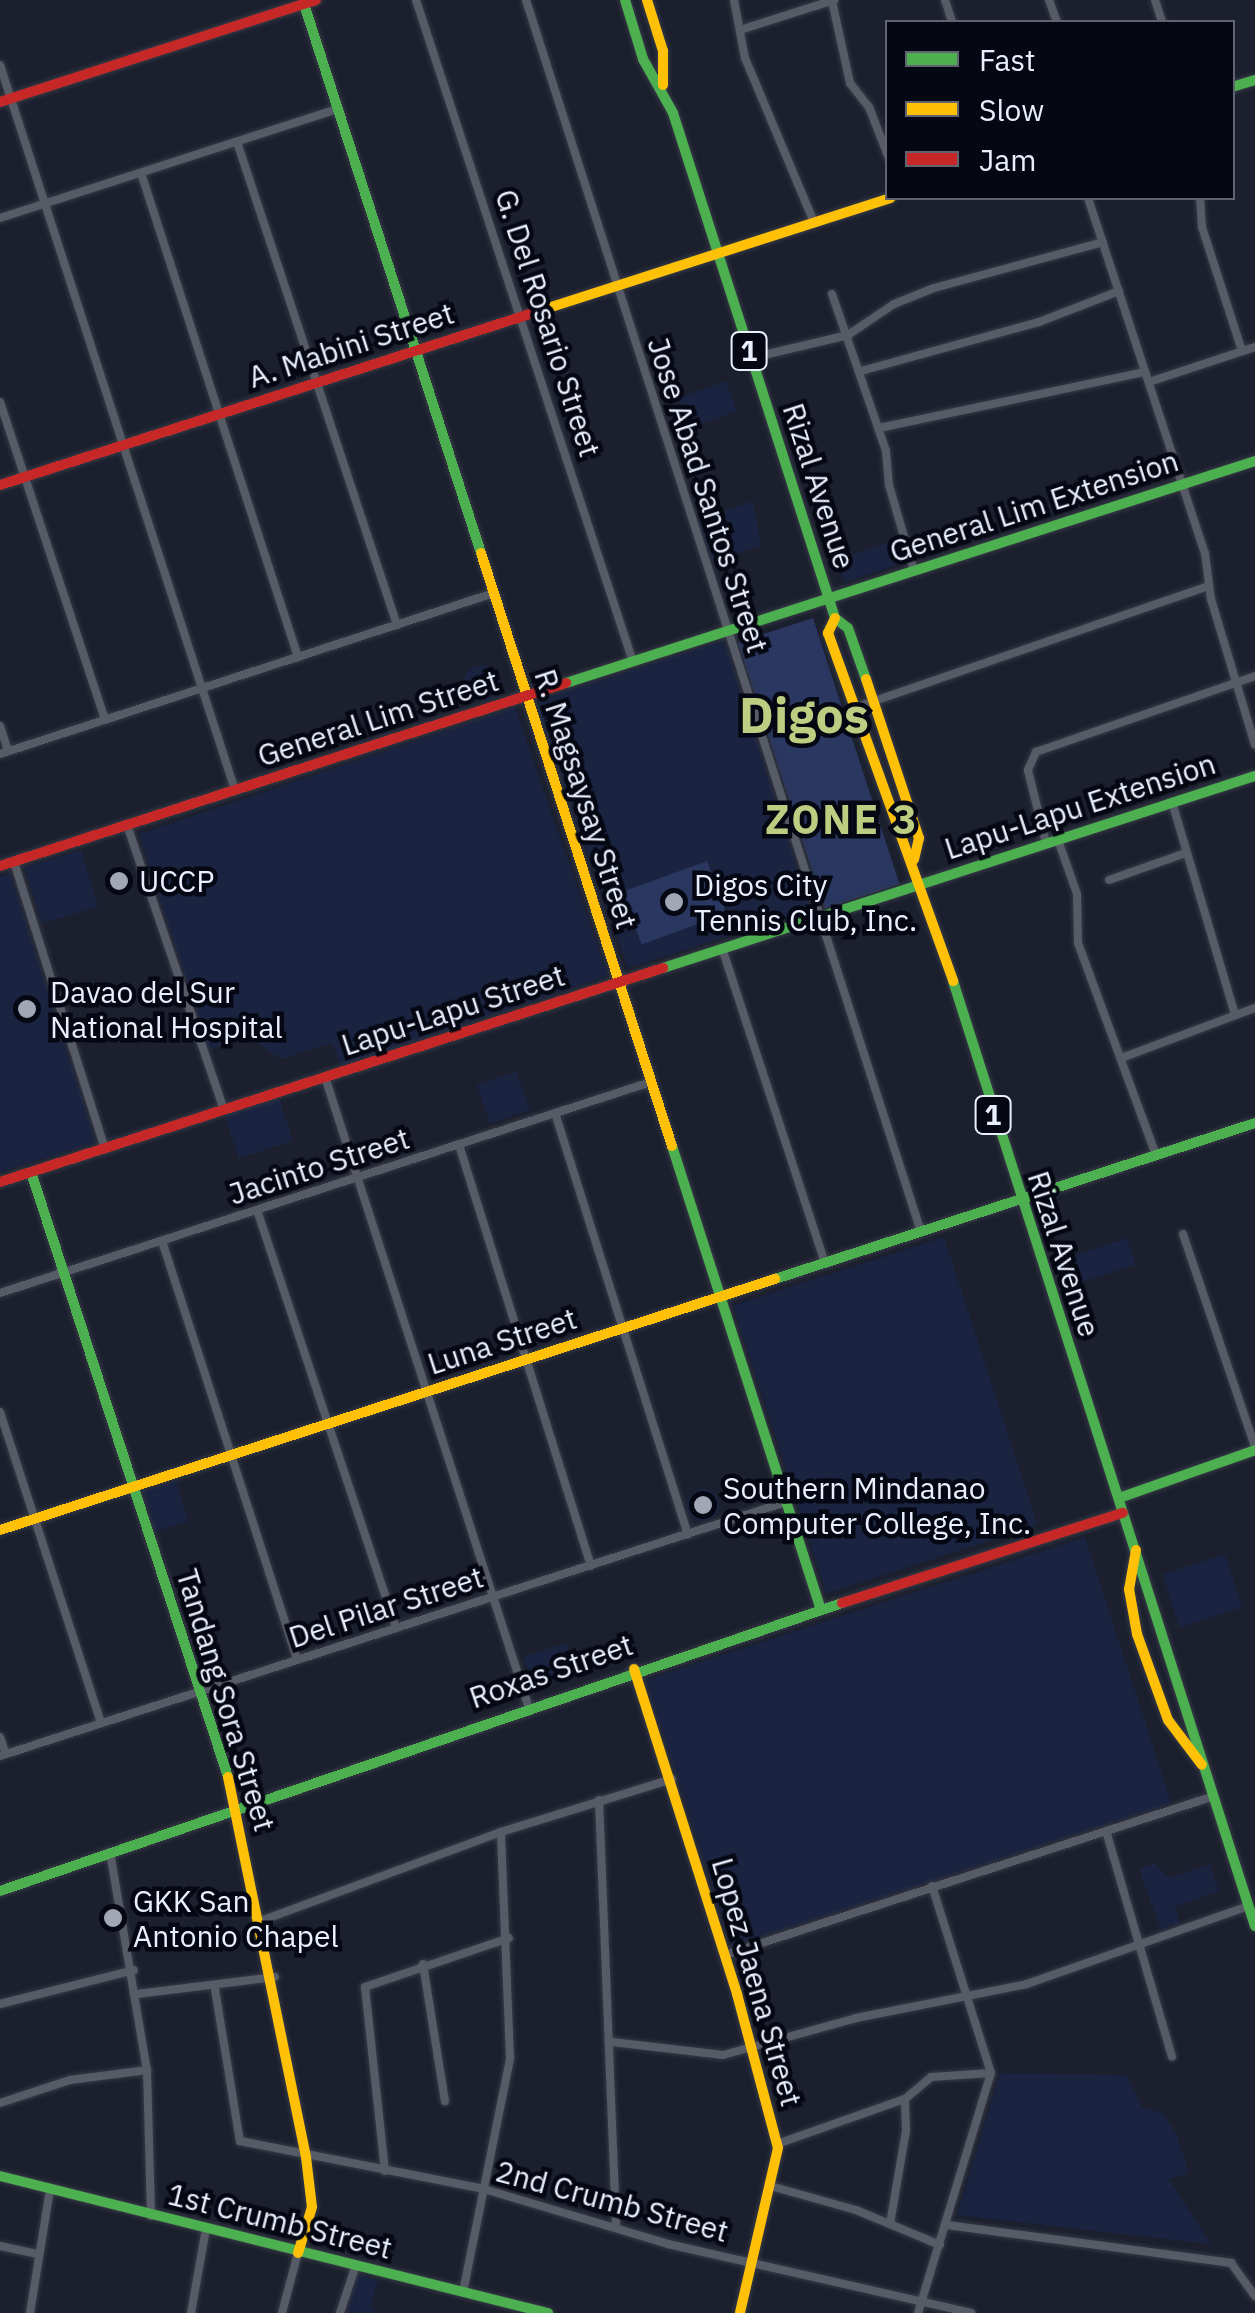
<!DOCTYPE html>
<style>
body{margin:0}
#map{position:relative;width:1255px;height:2313px;overflow:hidden;background:#1c202e;font-family:"IBM Plex Sans",sans-serif}
div>[style]{position:absolute}
.built>*{inset:0;background:#1a2340;transform-origin:0 0}
.round{border-radius:50%}
.green>*{inset:0;background:#2a3760;transform-origin:0 0}
.roads{filter:drop-shadow(0 0 2px #363a45) drop-shadow(0 0 2px #363a45)}
.street>*{height:8px;margin:-4px;padding:0 4px;transform-origin:4px;border-radius:4px;background:#575b66}
.fast>*{height:10px;margin:-5px;padding:0 5px;transform-origin:5px;border-radius:5px;background:#4caf50}
.slow>*{height:10px;margin:-5px;padding:0 5px;transform-origin:5px;border-radius:5px;background:#ffc107}
.jam>*{height:10px;margin:-5px;padding:0 5px;transform-origin:5px;border-radius:5px;background:#c62828}
.dots>*{width:28px;height:28px;translate:-50% -50%;box-sizing:border-box;border:5px solid #050812;border-radius:50%}
span{translate:-50% -50%;white-space:nowrap;text-align:center;line-height:1.15;-webkit-text-stroke:9px #050812;paint-order:stroke}
.shield-label span{padding:2px 8px;background:#050812;border:2px solid;border-radius:8px;-webkit-text-stroke-width:0}
.shield-label{font-size:28px;color:#eaeffd;font-weight:700}
.street-label{font-size:30px;color:#eaeffd}
.poi-label{font-size:30px;color:#eaeffd}
.left{translate:0 -50%;text-align:left}
.district-label{font-size:40px;color:#bdcd82;font-weight:700;letter-spacing:2.5px}
.town-label{font-size:50px;color:#bdcd82;font-weight:700}
.legend{position:absolute;left:885px;top:20px;width:350px;height:180px;box-sizing:border-box;background:#050812;border:2px solid #616470;margin:0;padding:12px 18px;list-style:none;font-size:30px;color:#eaeffd}
.legend li{display:flex;align-items:center;gap:20px;height:50px}
.legend b{width:50px;border:2px solid #616470}
</style>
<div id="map">
<div class="built">
<div style="left:726px;top:381px;width:32px;height:50px;rotate:70deg"></div>
<div style="clip-path:polygon(753px 501px,761px 545px,713px 563px,698px 520px)"></div>
<div style="left:898px;top:539px;width:24px;height:65px;rotate:71deg"></div>
<div style="clip-path:polygon(724px 640px,811px 910px,628px 968px,537px 706px,541px 699px)"></div>
<div class="round" style="left:464px;top:665px;width:36px;height:36px"></div>
<div style="clip-path:polygon(515px 707px,608px 976px,341px 1066px,332px 1043px,281px 1059px,248px 1037px,209px 1050px,139px 834px)"></div>
<div style="left:81px;top:850px;width:59px;height:59px;rotate:73deg"></div>
<div style="clip-path:polygon(10px 873px,96px 1142px,0 1172px,0 877px)"></div>
<div style="left:516px;top:1071px;width:41px;height:42px;rotate:70deg"></div>
<div style="left:279px;top:1098px;width:45px;height:57px;rotate:72deg"></div>
<div style="left:944px;top:1237px;width:303px;height:222px;rotate:72deg"></div>
<div style="left:1127px;top:1238px;width:28px;height:70px;rotate:72deg"></div>
<div style="left:176px;top:1481px;width:42px;height:35px;rotate:73deg"></div>
<div class="round" style="left:687px;top:1489px;width:32px;height:32px"></div>
<div style="left:1085px;top:1537px;width:280px;height:462px;rotate:72deg"></div>
<div style="left:1225px;top:1554px;width:56px;height:66px;rotate:72deg"></div>
<div style="left:566px;top:1643px;width:32px;height:45px;rotate:72deg"></div>
<div style="clip-path:polygon(1155px 1863px,1169px 1878px,1210px 1864px,1219px 1891px,1175px 1907px,1180px 1923px,1161px 1930px,1139px 1869px)"></div>
<div style="clip-path:polygon(1000px 2073px,1126px 2075px,1142px 2107px,1163px 2113px,1177px 2135px,1189px 2173px,1169px 2179px,1211px 2244px,957px 2215px)"></div>
<div style="clip-path:polygon(357px 2274px,378px 2280px,371px 2305px,376px 2313px,346px 2313px)"></div>
</div>
<div class="green">
<div style="left:813px;top:618px;width:280px;height:79px;rotate:72deg"></div>
<div style="left:707px;top:861px;width:56px;height:90px;rotate:70deg"></div>
</div>
<div class="roads">
<div class="street">
<div style="left:416px;top:0;width:697px;rotate:71.85deg"></div>
<div style="left:526px;top:0;width:1294px;rotate:72.22deg"></div>
<div style="left:734px;top:0;width:59px;rotate:79.3deg"></div>
<div style="left:745px;top:58px;width:178px;rotate:67.2deg"></div>
<div style="left:945px;top:0;width:23px;rotate:72deg"></div>
<div style="left:1049px;top:0;width:23px;rotate:70deg"></div>
<div style="left:1155px;top:0;width:23px;rotate:72deg"></div>
<div style="left:832px;top:1px;width:84px;rotate:77.6deg"></div>
<div style="left:850px;top:83px;width:31px;rotate:52deg"></div>
<div style="left:869px;top:107px;width:53px;rotate:68.8deg"></div>
<div style="left:740px;top:30px;width:99px;rotate:-17.7deg"></div>
<div style="left:0;top:65px;width:762px;rotate:72.04deg"></div>
<div style="left:237px;top:142px;width:509px;rotate:71.67deg"></div>
<div style="left:141px;top:173px;width:509px;rotate:72.03deg"></div>
<div style="left:1088px;top:198px;width:374px;rotate:71.8deg"></div>
<div style="left:1205px;top:553px;width:46px;rotate:82.6deg"></div>
<div style="left:1211px;top:599px;width:152px;rotate:73.2deg"></div>
<div style="left:1200px;top:198px;width:29px;rotate:86deg"></div>
<div style="left:1202px;top:227px;width:130px;rotate:72.1deg"></div>
<div style="left:0;top:218px;width:355px;rotate:-17.9deg"></div>
<div style="left:832px;top:294px;width:166px;rotate:71deg"></div>
<div style="left:886px;top:451px;width:34px;rotate:85deg"></div>
<div style="left:889px;top:485px;width:90px;rotate:73.8deg"></div>
<div style="left:751px;top:358px;width:100px;rotate:-13.3deg"></div>
<div style="left:848px;top:335px;width:55px;rotate:-34deg"></div>
<div style="left:894px;top:304px;width:43px;rotate:-21.8deg"></div>
<div style="left:934px;top:288px;width:175px;rotate:-15.2deg"></div>
<div style="left:861px;top:371px;width:185px;rotate:-15.4deg"></div>
<div style="left:1039px;top:322px;width:86px;rotate:-21.2deg"></div>
<div style="left:1149px;top:382px;width:112px;rotate:-18.3deg"></div>
<div style="left:0;top:402px;width:335px;rotate:71.7deg"></div>
<div style="left:879px;top:428px;width:272px;rotate:-11.9deg"></div>
<div style="left:854px;top:708px;width:375px;rotate:-19deg"></div>
<div style="left:0;top:726px;width:26px;rotate:72deg"></div>
<div style="left:0;top:754px;width:520px;rotate:-18.05deg"></div>
<div style="left:1172px;top:802px;width:222px;rotate:73.5deg"></div>
<div style="left:127px;top:825px;width:301px;rotate:71.2deg"></div>
<div style="left:1058px;top:840px;width:57px;rotate:70.6deg"></div>
<div style="left:1077px;top:894px;width:49px;rotate:88.8deg"></div>
<div style="left:1078px;top:943px;width:226px;rotate:69.8deg"></div>
<div style="left:1046px;top:843px;width:75px;rotate:-103.9deg"></div>
<div style="left:1028px;top:770px;width:20px;rotate:-66deg"></div>
<div style="left:1036px;top:752px;width:232px;rotate:-19.1deg"></div>
<div style="left:14px;top:862px;width:301px;rotate:72.4deg"></div>
<div style="left:1109px;top:880px;width:78px;rotate:-19.4deg"></div>
<div style="left:722px;top:948px;width:331px;rotate:71.9deg"></div>
<div style="left:1121px;top:1058px;width:143px;rotate:-20.5deg"></div>
<div style="left:325px;top:1077px;width:660px;rotate:72.09deg"></div>
<div style="left:555px;top:1113px;width:442px;rotate:72.5deg"></div>
<div style="left:459px;top:1145px;width:441px;rotate:72.6deg"></div>
<div style="left:257px;top:1210px;width:441px;rotate:71.6deg"></div>
<div style="left:1183px;top:1234px;width:225px;rotate:71.3deg"></div>
<div style="left:162px;top:1241px;width:440px;rotate:72.1deg"></div>
<div style="left:0;top:1293px;width:684px;rotate:-17.96deg"></div>
<div style="left:0;top:1412px;width:327px;rotate:72deg"></div>
<div style="left:0;top:1737px;width:18px;rotate:71deg"></div>
<div style="left:0;top:1756px;width:826px;rotate:-17.91deg"></div>
<div style="left:599px;top:1800px;width:425px;rotate:87.7deg"></div>
<div style="left:1106px;top:1831px;width:235px;rotate:73.7deg"></div>
<div style="left:110px;top:1852px;width:221px;rotate:80.4deg"></div>
<div style="left:147px;top:2070px;width:146px;rotate:88.4deg"></div>
<div style="left:263px;top:1920px;width:254px;rotate:-20.3deg"></div>
<div style="left:501px;top:1832px;width:179px;rotate:-17.2deg"></div>
<div style="left:725px;top:1955px;width:514px;rotate:-18.01deg"></div>
<div style="left:423px;top:1964px;width:139px;rotate:80.9deg"></div>
<div style="left:215px;top:1989px;width:154px;rotate:80.7deg"></div>
<div style="left:240px;top:2141px;width:249px;rotate:11.1deg"></div>
<div style="left:484px;top:2189px;width:192px;rotate:16.6deg"></div>
<div style="left:668px;top:2244px;width:311px;rotate:12.8deg"></div>
<div style="left:137px;top:1994px;width:139px;rotate:-7deg"></div>
<div style="left:0;top:2004px;width:138px;rotate:-14.2deg"></div>
<div style="left:612px;top:2042px;width:112px;rotate:6.7deg"></div>
<div style="left:723px;top:2055px;width:138px;rotate:-15.5deg"></div>
<div style="left:856px;top:2018px;width:174px;rotate:-11.2deg"></div>
<div style="left:1027px;top:1984px;width:234px;rotate:-19.4deg"></div>
<div style="left:0;top:2103px;width:74px;rotate:-18.2deg"></div>
<div style="left:70px;top:2080px;width:78px;rotate:-7.4deg"></div>
<div style="left:777px;top:2144px;width:136px;rotate:-19.4deg"></div>
<div style="left:905px;top:2099px;width:34px;rotate:-40deg"></div>
<div style="left:931px;top:2077px;width:60px;rotate:-3.8deg"></div>
<div style="left:385px;top:2171px;width:185px;rotate:-96.2deg"></div>
<div style="left:365px;top:1987px;width:152px;rotate:-18.8deg"></div>
<div style="left:774px;top:2187px;width:85px;rotate:15.7deg"></div>
<div style="left:856px;top:2210px;width:91px;rotate:22.6deg"></div>
<div style="left:890px;top:2224px;width:95px;rotate:-80.3deg"></div>
<div style="left:906px;top:2130px;width:31px;rotate:-92deg"></div>
<div style="left:947px;top:2225px;width:287px;rotate:7.6deg"></div>
<div style="left:1231px;top:2263px;width:41px;rotate:54deg"></div>
<div style="left:0;top:2246px;width:39px;rotate:12deg"></div>
<div style="left:463px;top:2292px;width:239px;rotate:-78.6deg"></div>
<div style="left:510px;top:2058px;width:226px;rotate:-92.3deg"></div>
<div style="left:30px;top:2313px;width:126px;rotate:-80.8deg"></div>
<div style="left:191px;top:2313px;width:85px;rotate:-79.9deg"></div>
<div style="left:282px;top:2313px;width:62px;rotate:-75.1deg"></div>
<div style="left:340px;top:2313px;width:51px;rotate:-71.6deg"></div>
<div style="left:918px;top:2313px;width:251px;rotate:-73.1deg"></div>
<div style="left:991px;top:2073px;width:196px;rotate:-107.5deg"></div>
</div>
<div class="fast">
<div style="left:625px;top:0;width:62px;rotate:73deg"></div>
<div style="left:643px;top:59px;width:62px;rotate:60.9deg"></div>
<div style="left:673px;top:113px;width:530px;rotate:72.21deg"></div>
<div style="left:835px;top:618px;width:16px;rotate:38deg"></div>
<div style="left:848px;top:628px;width:54px;rotate:70.6deg"></div>
<div style="left:304px;top:4px;width:577px;rotate:72.13deg"></div>
<div style="left:1232px;top:87px;width:24px;rotate:-17deg"></div>
<div style="left:566px;top:683px;width:724px;rotate:-17.86deg"></div>
<div style="left:663px;top:968px;width:622px;rotate:-17.97deg"></div>
<div style="left:953px;top:981px;width:992px;rotate:72.28deg"></div>
<div style="left:672px;top:1146px;width:486px;rotate:72.2deg"></div>
<div style="left:31px;top:1172px;width:636px;rotate:71.96deg"></div>
<div style="left:775px;top:1279px;width:505px;rotate:-18deg"></div>
<div style="left:1119px;top:1498px;width:144px;rotate:-19.4deg"></div>
<div style="left:0;top:1891px;width:890px;rotate:-18.88deg"></div>
<div style="left:0;top:2176px;width:565px;rotate:14.04deg"></div>
</div>
<div class="slow">
<div style="left:647px;top:0;width:53px;rotate:72.6deg"></div>
<div style="left:663px;top:51px;width:34px;rotate:90deg"></div>
<div style="left:542px;top:310px;width:366px;rotate:-17.8deg"></div>
<div style="left:481px;top:553px;width:623px;rotate:72.15deg"></div>
<div style="left:835px;top:618px;width:17px;rotate:115deg"></div>
<div style="left:828px;top:633px;width:370px;rotate:70.2deg"></div>
<div style="left:866px;top:679px;width:168px;rotate:71.6deg"></div>
<div style="left:919px;top:838px;width:22px;rotate:103deg"></div>
<div style="left:0;top:1530px;width:815px;rotate:-17.95deg"></div>
<div style="left:1136px;top:1550px;width:40px;rotate:100deg"></div>
<div style="left:1129px;top:1589px;width:46px;rotate:79.9deg"></div>
<div style="left:1137px;top:1634px;width:91px;rotate:70.2deg"></div>
<div style="left:1168px;top:1720px;width:56px;rotate:52.9deg"></div>
<div style="left:634px;top:1669px;width:341px;rotate:72.4deg"></div>
<div style="left:737px;top:1994px;width:159px;rotate:75.1deg"></div>
<div style="left:778px;top:2148px;width:169px;rotate:103deg"></div>
<div style="left:228px;top:1777px;width:388px;rotate:78.4deg"></div>
<div style="left:306px;top:2157px;width:50px;rotate:83.2deg"></div>
<div style="left:312px;top:2207px;width:48px;rotate:106.9deg"></div>
</div>
<div class="jam">
<div style="left:0;top:102px;width:332px;rotate:-17.9deg"></div>
<div style="left:0;top:485px;width:570px;rotate:-17.89deg"></div>
<div style="left:0;top:866px;width:595px;rotate:-17.92deg"></div>
<div style="left:0;top:1182px;width:697px;rotate:-17.89deg"></div>
<div style="left:842px;top:1603px;width:295px;rotate:-17.8deg"></div>
</div>
</div>
<div class="dots">
<div style="left:119px;top:881px;background:#a2a7b5"></div>
<div style="left:674px;top:902px;background:#a2a7b5"></div>
<div style="left:27px;top:1009px;background:#a2a7b5"></div>
<div style="left:703px;top:1505px;background:#a2a7b5"></div>
<div style="left:113px;top:1918px;background:#a2a7b5"></div>
</div>
<div class="shield-label">
<span style="left:749px;top:351px">1</span>
<span style="left:993px;top:1115px">1</span>
</div>
<div class="street-label">
<span style="left:548px;top:323px;rotate:72deg">G. Del Rosario Street</span>
<span style="left:351px;top:345px;rotate:-18deg">A. Mabini Street</span>
<span style="left:819px;top:486px;rotate:72deg">Rizal Avenue</span>
<span style="left:708px;top:495px;rotate:72deg">Jose Abad Santos Street</span>
<span style="left:1034px;top:506px;rotate:-18deg">General Lim Extension</span>
<span style="left:378px;top:718px;rotate:-18deg">General Lim Street</span>
<span style="left:586px;top:799px;rotate:72deg">R. Magsaysay Street</span>
<span style="left:1080px;top:806px;rotate:-18deg">Lapu-Lapu Extension</span>
<span style="left:453px;top:1010px;rotate:-18deg">Lapu-Lapu Street</span>
<span style="left:319px;top:1166px;rotate:-18deg">Jacinto Street</span>
<span style="left:1064px;top:1254px;rotate:72deg">Rizal Avenue</span>
<span style="left:502px;top:1341px;rotate:-18deg">Luna Street</span>
<span style="left:386px;top:1607px;rotate:-18deg">Del Pilar Street</span>
<span style="left:551px;top:1671px;rotate:-19deg">Roxas Street</span>
<span style="left:226px;top:1700px;rotate:73deg">Tandang Sora Street</span>
<span style="left:757px;top:1982px;rotate:74deg">Lopez Jaena Street</span>
<span style="left:612px;top:2201px;rotate:15deg">2nd Crumb Street</span>
<span style="left:280px;top:2221px;rotate:14deg">1st Crumb Street</span>
</div>
<div class="poi-label">
<span class="left" style="left:139px;top:881px">UCCP</span>
<span class="left" style="left:694px;top:902px">Digos City<br>Tennis Club, Inc.</span>
<span class="left" style="left:50px;top:1009px">Davao del Sur<br>National Hospital</span>
<span class="left" style="left:723px;top:1505px">Southern Mindanao<br>Computer College, Inc.</span>
<span class="left" style="left:133px;top:1918px">GKK San<br>Antonio Chapel</span>
</div>
<div class="district-label">
<span style="left:842px;top:819px">ZONE 3</span>
</div>
<div class="town-label">
<span style="left:804px;top:715px">Digos</span>
</div>
<ul class="legend">
<li><b style="height:12px;background:#4caf50"></b>Fast</li>
<li><b style="height:12px;background:#ffc107"></b>Slow</li>
<li><b style="height:12px;background:#c62828"></b>Jam</li>
</ul>
</div>
